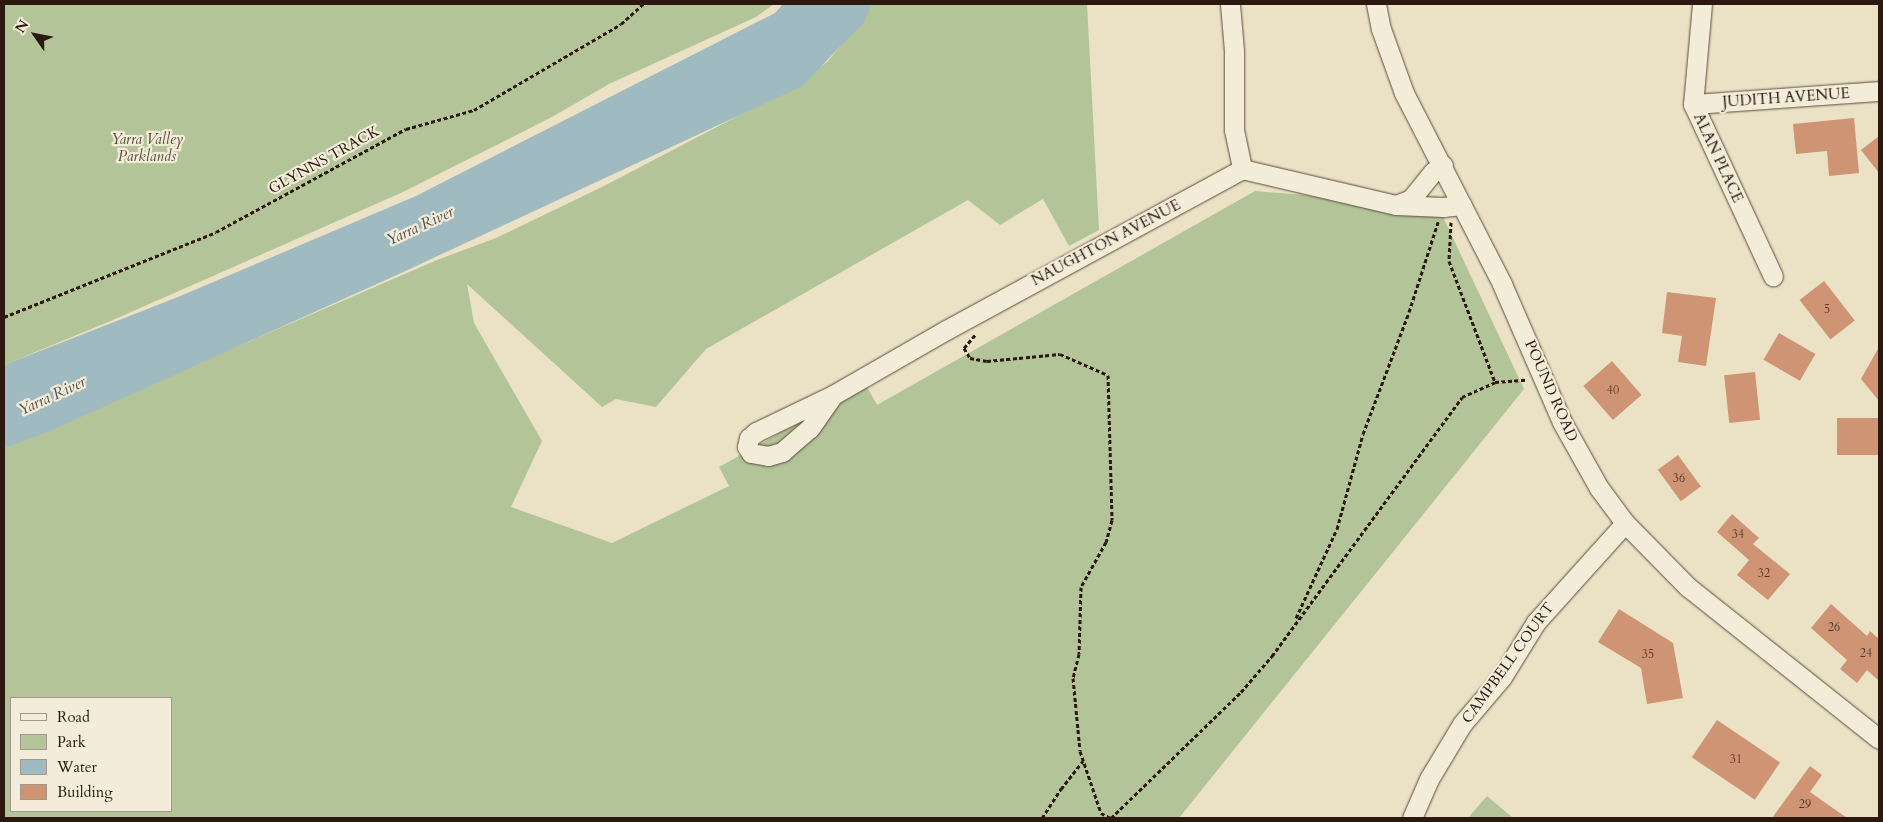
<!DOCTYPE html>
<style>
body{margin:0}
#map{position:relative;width:1883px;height:822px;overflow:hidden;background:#ebe2c5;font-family:Cardo,serif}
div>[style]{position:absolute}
.green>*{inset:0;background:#b2c498}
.water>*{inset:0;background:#9fbac0}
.building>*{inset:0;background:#ce9473;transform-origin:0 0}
.path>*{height:3px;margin-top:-1.5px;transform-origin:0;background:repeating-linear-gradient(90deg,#2d1810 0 4px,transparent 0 6.5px)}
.roads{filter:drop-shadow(0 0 1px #5c4a3d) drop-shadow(0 0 1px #5c4a3d)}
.minor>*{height:19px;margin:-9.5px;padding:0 9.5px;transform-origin:9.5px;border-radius:9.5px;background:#f2ecd9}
span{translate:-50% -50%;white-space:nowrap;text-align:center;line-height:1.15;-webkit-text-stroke:4.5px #f2ecd9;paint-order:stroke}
.number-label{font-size:12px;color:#553729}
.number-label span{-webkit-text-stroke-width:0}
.street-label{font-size:15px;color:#2d1810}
.park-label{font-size:15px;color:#554c39;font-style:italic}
.water-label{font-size:16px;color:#55514e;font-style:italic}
.frame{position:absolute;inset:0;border:5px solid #2d1810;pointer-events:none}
.legend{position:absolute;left:10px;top:697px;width:162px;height:115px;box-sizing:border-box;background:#f2ecd9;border:1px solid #a39789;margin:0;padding:6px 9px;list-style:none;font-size:15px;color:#2d1810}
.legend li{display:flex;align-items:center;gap:10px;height:25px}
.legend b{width:25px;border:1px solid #a39789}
.north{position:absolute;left:10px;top:10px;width:50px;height:50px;-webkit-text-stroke:4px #f2ecd9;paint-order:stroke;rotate:303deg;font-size:14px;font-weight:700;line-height:20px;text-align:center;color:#2d1810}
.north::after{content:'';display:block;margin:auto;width:18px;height:22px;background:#2d1810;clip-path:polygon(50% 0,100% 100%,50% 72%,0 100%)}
</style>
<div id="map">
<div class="green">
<div style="clip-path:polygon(4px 4px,774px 4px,756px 17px,609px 84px,552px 117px,403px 192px,113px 320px,4px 365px)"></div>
<div style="clip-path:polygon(evenodd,870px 4px,1087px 4px,1099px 230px,1069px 246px,1043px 199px,1000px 225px,968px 200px,706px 349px,656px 407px,616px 399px,602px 407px,467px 284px,474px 323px,542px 441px,511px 507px,612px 543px,729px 486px,719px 467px,866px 385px,877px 405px,1255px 191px,1438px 206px,1524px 389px,1179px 818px,4px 818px,4px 444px,68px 420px,437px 260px,496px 238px,604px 186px,778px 95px,809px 75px,827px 62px,844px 42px,870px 4px,11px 698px,171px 698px,171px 811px,11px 811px,11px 698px)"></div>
<div style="clip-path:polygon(1487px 796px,1513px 818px,1468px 818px)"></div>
</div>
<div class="water">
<div style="clip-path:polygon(783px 4px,872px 4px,864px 22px,802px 86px,399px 274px,45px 433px,4px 448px,4px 365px,178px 297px,416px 196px,775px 13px)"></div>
</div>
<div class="building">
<div style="clip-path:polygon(1854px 118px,1859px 173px,1829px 176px,1827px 151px,1796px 154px,1793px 124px)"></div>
<div style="clip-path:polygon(1879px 136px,1879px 173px,1861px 150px)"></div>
<div style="left:1824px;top:281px;width:50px;height:31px;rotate:52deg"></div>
<div style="clip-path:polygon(1667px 292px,1716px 298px,1706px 366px,1678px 362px,1682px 336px,1662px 333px)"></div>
<div style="left:1779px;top:333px;width:42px;height:31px;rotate:30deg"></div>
<div style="clip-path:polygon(1879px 347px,1879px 401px,1861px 379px)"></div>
<div style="left:1612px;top:361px;width:45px;height:38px;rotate:49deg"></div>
<div style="left:1755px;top:372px;width:48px;height:31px;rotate:84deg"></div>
<div style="left:1879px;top:418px;width:37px;height:42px;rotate:90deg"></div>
<div style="left:1678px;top:455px;width:39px;height:25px;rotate:54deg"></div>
<div style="clip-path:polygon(1732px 514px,1759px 538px,1753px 544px,1790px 574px,1768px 600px,1737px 575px,1749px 560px,1717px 532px)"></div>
<div style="clip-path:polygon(1831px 604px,1867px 636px,1870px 631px,1879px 639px,1879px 681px,1867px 670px,1857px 683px,1840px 669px,1847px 660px,1811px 628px)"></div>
<div style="clip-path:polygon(1619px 609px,1673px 643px,1683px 698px,1647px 704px,1641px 668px,1598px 642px)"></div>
<div style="left:1717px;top:720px;width:76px;height:45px;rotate:34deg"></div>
<div style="clip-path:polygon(1810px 766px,1822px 775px,1810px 792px,1847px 818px,1772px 818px)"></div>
</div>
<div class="path">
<div style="left:1451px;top:222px;width:39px;rotate:93deg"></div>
<div style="left:1449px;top:261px;width:129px;rotate:69.2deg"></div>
<div style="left:4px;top:317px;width:228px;rotate:-21.8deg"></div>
<div style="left:216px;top:232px;width:216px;rotate:-28.5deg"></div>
<div style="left:406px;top:129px;width:71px;rotate:-15.6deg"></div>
<div style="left:474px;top:110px;width:170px;rotate:-30.3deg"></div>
<div style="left:621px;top:24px;width:30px;rotate:-42deg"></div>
<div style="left:975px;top:335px;width:17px;rotate:130deg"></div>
<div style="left:964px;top:348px;width:12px;rotate:59deg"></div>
<div style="left:970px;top:358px;width:17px;rotate:10deg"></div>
<div style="left:987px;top:361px;width:73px;rotate:-5.5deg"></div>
<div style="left:1060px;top:354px;width:52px;rotate:23.6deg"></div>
<div style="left:1108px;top:375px;width:145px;rotate:88.4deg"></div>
<div style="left:1112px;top:520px;width:23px;rotate:105deg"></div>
<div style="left:1106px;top:542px;width:51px;rotate:119.1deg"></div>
<div style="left:1081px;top:587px;width:67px;rotate:91.7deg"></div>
<div style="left:1079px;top:654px;width:25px;rotate:104deg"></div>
<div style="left:1073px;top:678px;width:73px;rotate:84.5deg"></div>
<div style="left:1080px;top:751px;width:65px;rotate:71.3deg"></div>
<div style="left:1101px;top:813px;width:11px;rotate:27deg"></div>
<div style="left:1296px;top:618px;width:98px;rotate:-65.3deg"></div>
<div style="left:1337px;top:529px;width:98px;rotate:-74.7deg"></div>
<div style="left:1363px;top:434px;width:130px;rotate:-69.3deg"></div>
<div style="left:1409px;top:312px;width:95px;rotate:-72.1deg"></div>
<div style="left:1042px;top:818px;width:35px;rotate:-57deg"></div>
<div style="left:1061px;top:789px;width:36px;rotate:-52deg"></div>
<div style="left:1111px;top:818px;width:181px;rotate:-44.1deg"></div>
<div style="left:1241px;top:692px;width:48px;rotate:-49.3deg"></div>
<div style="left:1272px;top:656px;width:321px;rotate:-53.7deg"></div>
<div style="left:1462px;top:397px;width:36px;rotate:-24deg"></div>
<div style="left:1495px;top:382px;width:31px;rotate:-4deg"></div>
</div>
<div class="roads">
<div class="minor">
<div style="left:1230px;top:4px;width:47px;rotate:85.1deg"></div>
<div style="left:1234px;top:51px;width:79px;rotate:90deg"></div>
<div style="left:1234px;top:130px;width:40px;rotate:78deg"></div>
<div style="left:1376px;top:4px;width:25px;rotate:79deg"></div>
<div style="left:1381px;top:29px;width:68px;rotate:70.2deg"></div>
<div style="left:1404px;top:93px;width:215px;rotate:62.8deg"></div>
<div style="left:1502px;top:284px;width:150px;rotate:66.5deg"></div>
<div style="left:1562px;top:422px;width:76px;rotate:60.7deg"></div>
<div style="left:1599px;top:488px;width:44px;rotate:53.4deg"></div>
<div style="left:1625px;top:523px;width:90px;rotate:45.5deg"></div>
<div style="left:1688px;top:587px;width:244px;rotate:38.5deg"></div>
<div style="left:1702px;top:4px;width:100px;rotate:95.1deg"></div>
<div style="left:1693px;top:104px;width:190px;rotate:65.1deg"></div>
<div style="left:1693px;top:104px;width:186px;rotate:-4deg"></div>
<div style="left:1396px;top:205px;width:16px;rotate:-22deg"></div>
<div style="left:1411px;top:199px;width:35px;rotate:-51deg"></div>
<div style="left:1433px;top:172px;width:12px;rotate:-35deg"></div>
<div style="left:833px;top:395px;width:85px;rotate:154.3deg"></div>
<div style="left:756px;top:432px;width:9px;rotate:139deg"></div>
<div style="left:749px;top:438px;width:9px;rotate:103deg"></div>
<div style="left:747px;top:447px;width:7px;rotate:56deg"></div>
<div style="left:751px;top:453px;width:17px;rotate:10deg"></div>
<div style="left:768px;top:456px;width:15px;rotate:-16deg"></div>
<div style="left:782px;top:452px;width:37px;rotate:-41deg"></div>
<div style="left:810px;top:428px;width:40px;rotate:-55.1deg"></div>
<div style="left:833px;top:395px;width:130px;rotate:-29.9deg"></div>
<div style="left:946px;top:330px;width:337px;rotate:-28.5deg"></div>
<div style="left:1242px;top:169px;width:158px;rotate:13.2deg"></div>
<div style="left:1396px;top:205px;width:47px;rotate:2.4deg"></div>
<div style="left:1443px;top:207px;width:19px;rotate:-6deg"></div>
<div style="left:1412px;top:818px;width:43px;rotate:-66.4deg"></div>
<div style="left:1429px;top:779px;width:64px;rotate:-59deg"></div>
<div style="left:1462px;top:724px;width:62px;rotate:-49.6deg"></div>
<div style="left:1502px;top:677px;width:65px;rotate:-58.3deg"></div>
<div style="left:1536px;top:622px;width:133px;rotate:-48deg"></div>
</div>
</div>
<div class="number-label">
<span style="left:1827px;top:310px">5</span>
<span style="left:1613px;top:391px">40</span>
<span style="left:1679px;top:479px">36</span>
<span style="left:1738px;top:535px">34</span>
<span style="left:1764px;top:574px">32</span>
<span style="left:1834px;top:628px">26</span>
<span style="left:1866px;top:654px">24</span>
<span style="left:1648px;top:655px">35</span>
<span style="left:1736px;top:760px">31</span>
<span style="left:1805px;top:805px">29</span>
</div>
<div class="street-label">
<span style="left:1786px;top:98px;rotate:-4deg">JUDITH AVENUE</span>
<span style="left:1718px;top:158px;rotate:65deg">ALAN PLACE</span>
<span style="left:324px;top:160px;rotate:-29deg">GLYNNS TRACK</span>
<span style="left:1106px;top:243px;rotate:-28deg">NAUGHTON AVENUE</span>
<span style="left:1551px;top:391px;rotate:66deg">POUND ROAD</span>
<span style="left:1508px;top:663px;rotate:-54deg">CAMPBELL COURT</span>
</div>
<div class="park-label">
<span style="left:147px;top:148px">Yarra Valley<br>Parklands</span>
</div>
<div class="water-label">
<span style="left:420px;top:226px;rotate:-25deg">Yarra River</span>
<span style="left:52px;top:396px;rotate:-25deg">Yarra River</span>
</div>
<div class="frame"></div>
<ul class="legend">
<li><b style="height:6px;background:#f2ecd9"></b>Road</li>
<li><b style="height:14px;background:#b2c498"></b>Park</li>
<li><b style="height:14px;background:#9fbac0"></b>Water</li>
<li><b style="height:14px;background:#ce9473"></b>Building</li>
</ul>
<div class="north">N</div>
</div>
